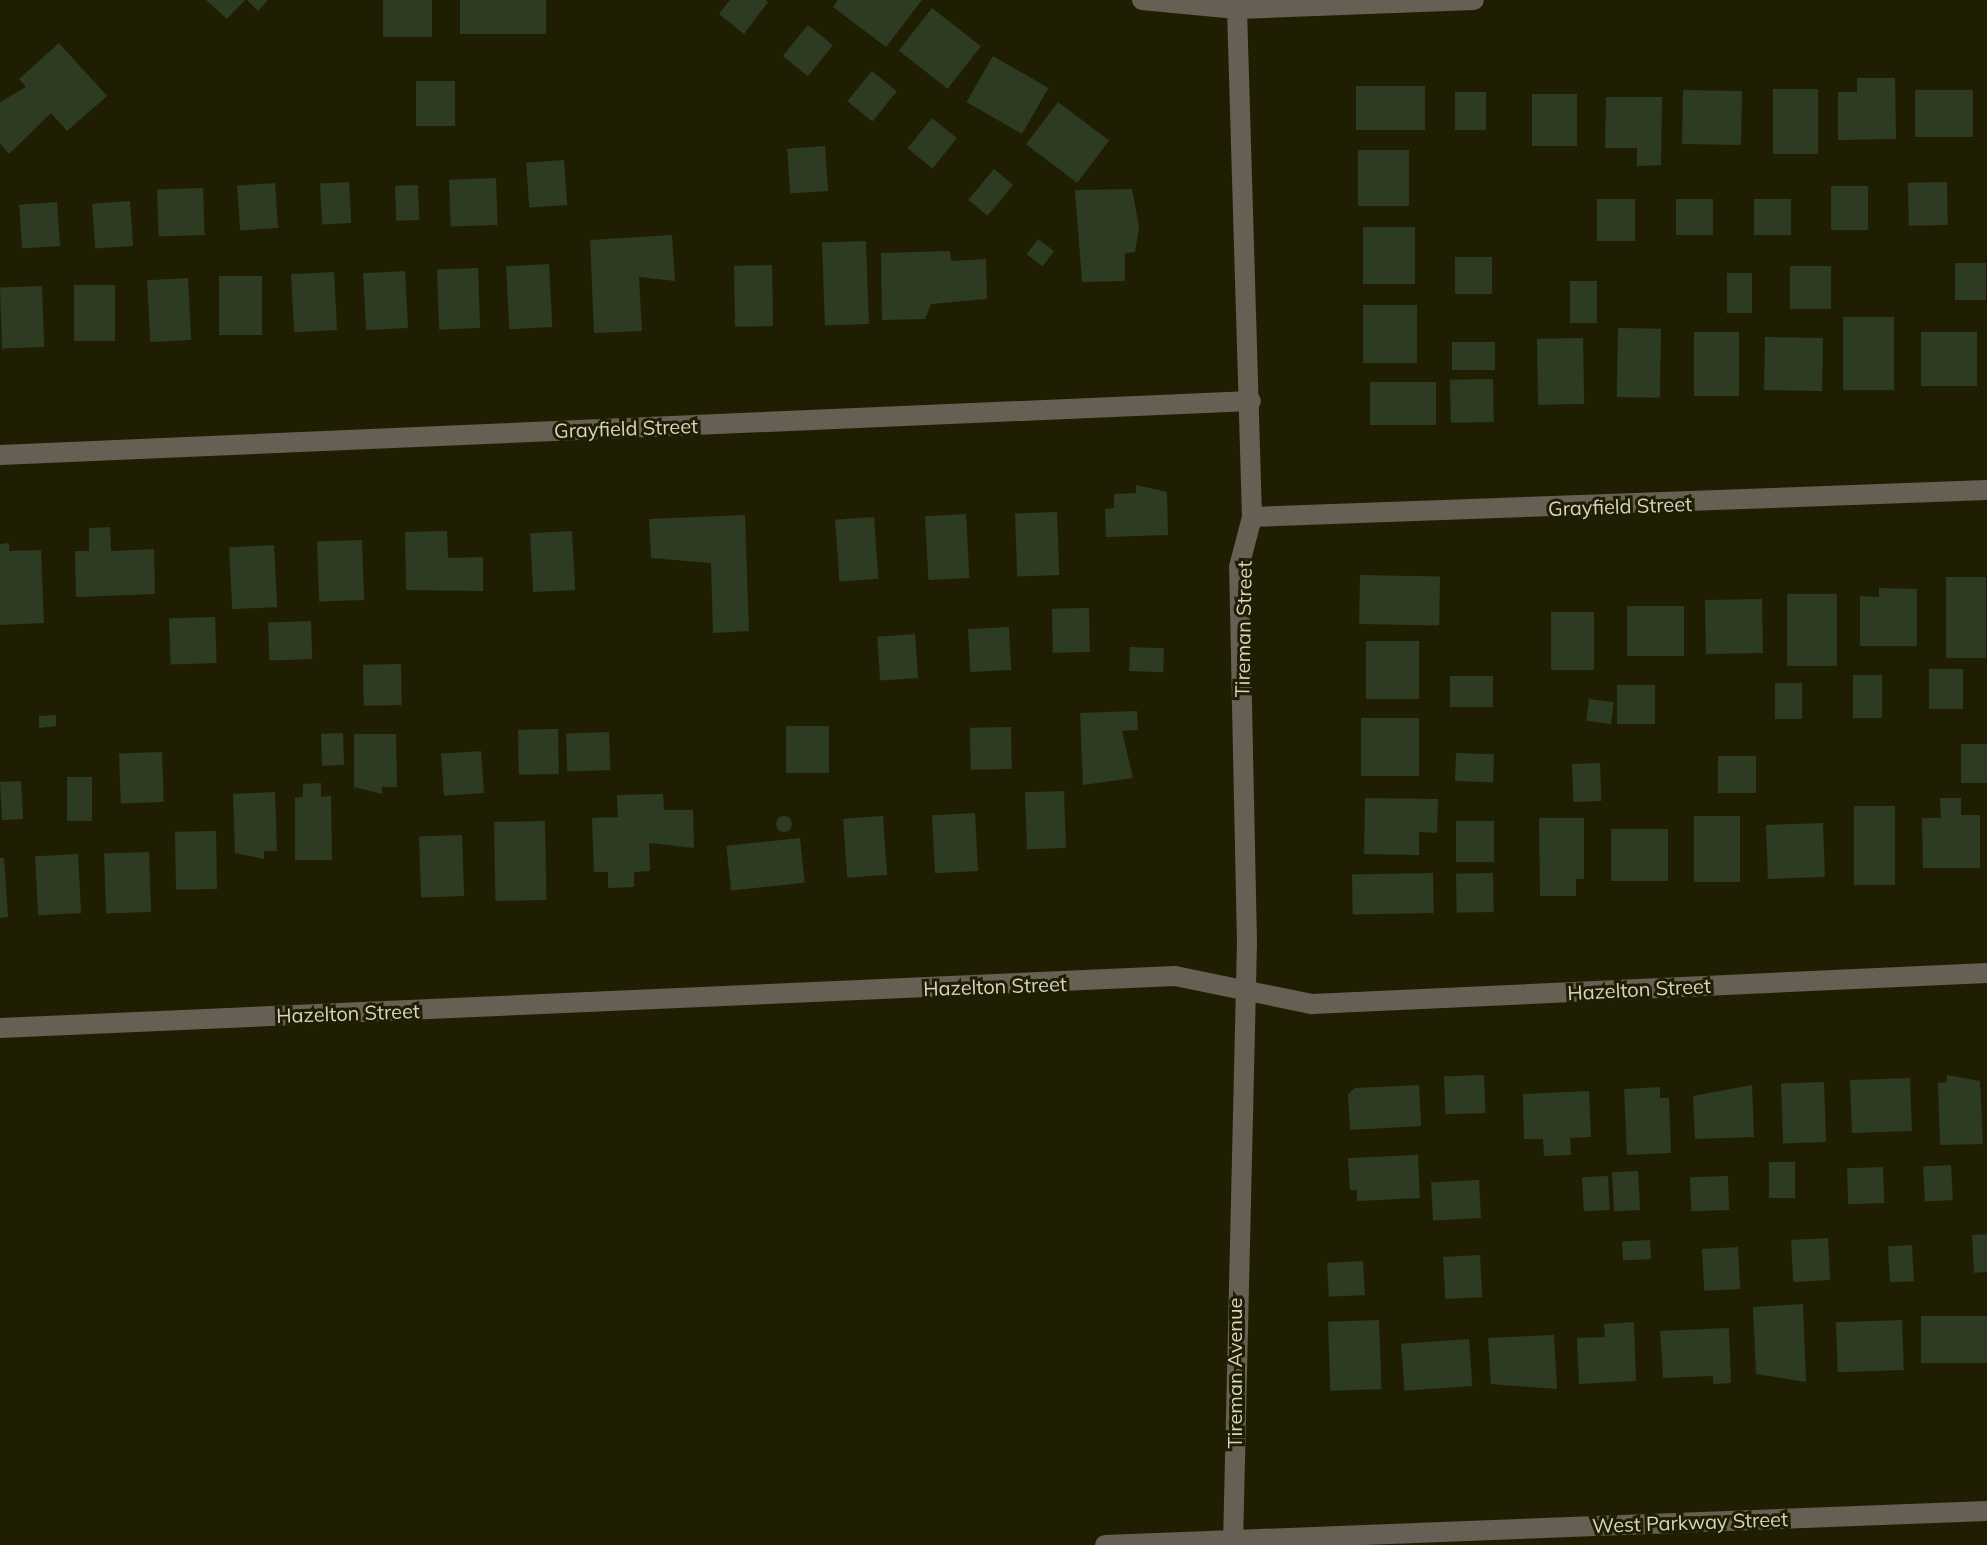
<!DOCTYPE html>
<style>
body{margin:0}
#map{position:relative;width:1987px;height:1545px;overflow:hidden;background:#201e02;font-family:Mulish,sans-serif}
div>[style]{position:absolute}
.building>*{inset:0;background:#2d3b22;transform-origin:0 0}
.round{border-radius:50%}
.minor>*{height:20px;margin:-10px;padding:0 10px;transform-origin:10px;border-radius:10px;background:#675f53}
span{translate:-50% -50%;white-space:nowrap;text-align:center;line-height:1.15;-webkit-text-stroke:6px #201e02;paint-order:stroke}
.street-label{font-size:20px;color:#d6d5c4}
</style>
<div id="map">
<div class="building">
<div style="clip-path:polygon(206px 0,245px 0,227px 19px)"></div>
<div style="clip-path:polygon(247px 0,268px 0,258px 11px)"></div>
<div style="left:383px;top:0;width:49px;height:37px"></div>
<div style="left:460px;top:0;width:86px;height:34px"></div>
<div style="clip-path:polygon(730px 0,765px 0,768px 2px,744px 34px,719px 14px)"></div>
<div style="clip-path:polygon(838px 0,922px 0,886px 47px,833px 7px)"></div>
<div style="left:932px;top:8px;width:62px;height:54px;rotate:38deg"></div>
<div style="left:808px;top:25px;width:32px;height:40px;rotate:39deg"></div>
<div style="clip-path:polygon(59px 43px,107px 96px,67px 131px,51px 113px,9px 154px,0 143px,0 102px,26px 87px,19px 79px)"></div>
<div style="left:993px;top:56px;width:64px;height:53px;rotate:30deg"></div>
<div style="left:872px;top:71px;width:32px;height:39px;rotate:39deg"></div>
<div style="clip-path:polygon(1857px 78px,1895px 78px,1896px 139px,1838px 140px,1838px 92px,1857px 92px)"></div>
<div style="left:416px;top:81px;width:39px;height:45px"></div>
<div style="left:1356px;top:86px;width:69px;height:44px"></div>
<div style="left:1773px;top:89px;width:45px;height:65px"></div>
<div style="left:1683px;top:90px;width:59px;height:54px;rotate:1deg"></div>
<div style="left:1915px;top:90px;width:58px;height:47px"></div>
<div style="left:1455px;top:92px;width:31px;height:38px"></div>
<div style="left:1532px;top:94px;width:45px;height:52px"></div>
<div style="clip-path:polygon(1606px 97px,1662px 97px,1661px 165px,1637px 166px,1637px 148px,1605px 148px)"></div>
<div style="left:1058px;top:102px;width:64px;height:53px;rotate:37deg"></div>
<div style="left:932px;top:118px;width:32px;height:39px;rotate:39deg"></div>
<div style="left:825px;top:146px;width:45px;height:38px;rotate:86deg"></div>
<div style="left:1358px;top:150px;width:51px;height:56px"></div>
<div style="left:564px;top:160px;width:45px;height:38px;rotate:86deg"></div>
<div style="left:994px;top:169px;width:25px;height:40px;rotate:40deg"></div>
<div style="left:496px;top:178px;width:47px;height:47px;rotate:88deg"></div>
<div style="left:349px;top:182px;width:41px;height:29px;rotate:87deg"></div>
<div style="left:1947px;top:182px;width:43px;height:39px;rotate:89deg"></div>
<div style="left:275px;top:183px;width:45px;height:38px;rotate:86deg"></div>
<div style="left:418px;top:185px;width:35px;height:23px;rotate:88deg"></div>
<div style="left:1831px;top:186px;width:37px;height:44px"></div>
<div style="left:203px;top:188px;width:47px;height:46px;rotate:88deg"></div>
<div style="clip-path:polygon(1132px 189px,1139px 227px,1135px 252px,1125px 253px,1125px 281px,1082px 282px,1075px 190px)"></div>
<div style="left:1597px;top:199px;width:38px;height:42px"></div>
<div style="left:1713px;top:199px;width:36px;height:37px;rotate:90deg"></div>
<div style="left:1754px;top:199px;width:37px;height:36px"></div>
<div style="left:130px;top:201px;width:45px;height:38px;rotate:86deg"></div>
<div style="left:57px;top:202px;width:44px;height:38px;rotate:86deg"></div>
<div style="left:1363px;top:227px;width:52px;height:57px"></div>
<div style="clip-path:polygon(672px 235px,675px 281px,639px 277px,642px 331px,594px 333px,590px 240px)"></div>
<div style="left:1038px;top:239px;width:20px;height:19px;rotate:37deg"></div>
<div style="left:866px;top:241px;width:83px;height:44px;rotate:88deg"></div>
<div style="clip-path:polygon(950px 251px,951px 261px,986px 259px,987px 299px,931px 304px,925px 319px,882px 320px,881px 253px)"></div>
<div style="left:1455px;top:257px;width:37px;height:37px"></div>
<div style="left:1955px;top:263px;width:31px;height:37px"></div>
<div style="left:549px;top:264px;width:63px;height:43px;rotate:87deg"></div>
<div style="left:772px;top:265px;width:61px;height:38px;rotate:89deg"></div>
<div style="left:1790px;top:266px;width:41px;height:43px"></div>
<div style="left:478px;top:268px;width:60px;height:41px;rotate:88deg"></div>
<div style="left:405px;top:271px;width:57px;height:42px;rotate:87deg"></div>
<div style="left:334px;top:272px;width:58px;height:43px;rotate:87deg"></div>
<div style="left:1727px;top:273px;width:25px;height:40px"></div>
<div style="left:219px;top:276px;width:43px;height:59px"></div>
<div style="left:188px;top:278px;width:62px;height:41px;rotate:87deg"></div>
<div style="left:1570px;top:281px;width:27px;height:42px"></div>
<div style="left:74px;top:285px;width:41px;height:56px"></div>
<div style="left:42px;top:286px;width:61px;height:42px;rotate:88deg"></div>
<div style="left:1363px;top:305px;width:54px;height:58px"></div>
<div style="left:1843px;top:317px;width:51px;height:73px"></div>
<div style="left:1618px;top:328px;width:43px;height:69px;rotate:1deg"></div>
<div style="left:1694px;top:332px;width:45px;height:64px"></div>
<div style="left:1921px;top:332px;width:56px;height:54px"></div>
<div style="left:1765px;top:337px;width:58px;height:53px;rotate:1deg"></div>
<div style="left:1583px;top:338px;width:66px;height:46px;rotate:89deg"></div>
<div style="left:1452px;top:342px;width:43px;height:28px"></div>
<div style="left:1493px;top:379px;width:43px;height:43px;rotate:89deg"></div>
<div style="left:1370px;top:382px;width:66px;height:43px"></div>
<div style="clip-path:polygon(1136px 485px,1167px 492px,1168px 535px,1106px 537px,1105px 509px,1114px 508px,1114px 494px,1136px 493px)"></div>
<div style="left:1057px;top:512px;width:63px;height:42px;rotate:88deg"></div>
<div style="left:966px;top:514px;width:64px;height:41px;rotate:87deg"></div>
<div style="clip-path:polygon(745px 515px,749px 631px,713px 633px,711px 563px,651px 558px,649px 519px)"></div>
<div style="left:874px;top:517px;width:62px;height:39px;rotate:86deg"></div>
<div style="clip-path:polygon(110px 527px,111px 551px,154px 549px,155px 594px,76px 597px,75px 551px,89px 551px,89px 528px)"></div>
<div style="clip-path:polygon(447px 531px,448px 558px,483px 557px,483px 591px,406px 590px,405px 532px)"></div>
<div style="left:572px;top:531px;width:59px;height:42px;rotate:87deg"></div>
<div style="left:362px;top:540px;width:60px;height:45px;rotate:88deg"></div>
<div style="clip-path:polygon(9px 543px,9px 551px,41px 550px,44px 623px,0 625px,0 544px)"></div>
<div style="left:274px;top:545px;width:62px;height:45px;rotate:87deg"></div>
<div style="left:1360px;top:575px;width:80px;height:49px;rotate:1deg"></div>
<div style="left:1946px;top:577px;width:40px;height:81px"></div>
<div style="clip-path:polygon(1879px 588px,1917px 589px,1917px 646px,1860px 646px,1860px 596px,1879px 597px)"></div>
<div style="left:1787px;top:594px;width:50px;height:72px"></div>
<div style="left:1762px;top:599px;width:54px;height:57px;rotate:89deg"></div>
<div style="left:1627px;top:606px;width:57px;height:50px"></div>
<div style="left:1089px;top:608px;width:44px;height:37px;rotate:89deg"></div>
<div style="left:1551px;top:612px;width:43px;height:58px"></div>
<div style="left:215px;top:617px;width:46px;height:46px;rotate:88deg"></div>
<div style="left:311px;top:621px;width:38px;height:43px;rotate:88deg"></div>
<div style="left:1009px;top:627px;width:43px;height:41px;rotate:87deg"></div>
<div style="left:915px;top:634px;width:44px;height:38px;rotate:86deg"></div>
<div style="left:1366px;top:641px;width:53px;height:58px"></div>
<div style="left:1130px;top:647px;width:34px;height:24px;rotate:2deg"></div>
<div style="left:401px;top:664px;width:41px;height:38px;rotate:89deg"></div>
<div style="left:1963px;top:669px;width:40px;height:34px;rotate:90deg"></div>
<div style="left:1853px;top:675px;width:29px;height:43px"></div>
<div style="left:1450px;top:676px;width:43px;height:31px"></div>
<div style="left:1775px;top:683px;width:27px;height:36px"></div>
<div style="left:1655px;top:685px;width:39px;height:38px;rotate:90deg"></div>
<div style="left:1589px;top:699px;width:25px;height:22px;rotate:7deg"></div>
<div style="clip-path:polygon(1137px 711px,1138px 730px,1122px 731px,1133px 778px,1083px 785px,1080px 713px)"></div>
<div style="clip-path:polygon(56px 715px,56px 726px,39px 728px,39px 716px)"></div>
<div style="left:1361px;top:718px;width:58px;height:58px"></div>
<div style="left:786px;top:726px;width:43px;height:47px"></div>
<div style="left:1011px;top:727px;width:42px;height:41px;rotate:89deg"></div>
<div style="left:558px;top:729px;width:45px;height:40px;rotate:89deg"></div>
<div style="left:609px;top:732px;width:38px;height:43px;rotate:88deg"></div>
<div style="left:343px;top:733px;width:32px;height:22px;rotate:88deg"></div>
<div style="clip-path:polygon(354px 734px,396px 734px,397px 787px,382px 787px,382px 794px,354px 787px)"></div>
<div style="left:1961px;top:744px;width:26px;height:39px"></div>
<div style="left:481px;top:751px;width:42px;height:40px;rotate:86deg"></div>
<div style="left:162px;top:752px;width:50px;height:43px;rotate:88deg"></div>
<div style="left:1456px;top:753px;width:38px;height:28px;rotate:2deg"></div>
<div style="left:1718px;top:756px;width:38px;height:37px"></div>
<div style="left:1600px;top:763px;width:38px;height:28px;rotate:88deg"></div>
<div style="left:67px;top:777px;width:25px;height:44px"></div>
<div style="left:21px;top:781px;width:38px;height:21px;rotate:87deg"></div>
<div style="clip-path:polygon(321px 783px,321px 797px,331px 796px,332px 860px,295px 860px,295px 798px,303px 797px,303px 784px)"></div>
<div style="left:1064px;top:791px;width:57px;height:39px;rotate:88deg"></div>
<div style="clip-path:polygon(275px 792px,277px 851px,264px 851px,264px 859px,235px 853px,233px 794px)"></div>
<div style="clip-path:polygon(663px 794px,664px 810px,693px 810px,694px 848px,649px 843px,650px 871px,634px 872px,634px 887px,608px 888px,608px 872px,594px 872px,592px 818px,618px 817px,617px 795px)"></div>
<div style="clip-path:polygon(1365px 798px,1438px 799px,1437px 833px,1419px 832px,1419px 855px,1364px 854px)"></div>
<div style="clip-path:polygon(1940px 798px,1961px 798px,1961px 815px,1980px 815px,1980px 868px,1923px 868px,1922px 818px,1941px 818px)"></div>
<div style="left:1854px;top:806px;width:41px;height:79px"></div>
<div style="left:975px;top:813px;width:58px;height:43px;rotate:87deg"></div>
<div style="left:883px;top:816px;width:59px;height:40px;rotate:86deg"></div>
<div style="left:1694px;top:816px;width:46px;height:66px"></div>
<div class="round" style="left:776px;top:816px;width:16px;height:16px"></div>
<div style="clip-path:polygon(1539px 818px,1584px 818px,1584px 879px,1576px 879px,1576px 896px,1540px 896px)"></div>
<div style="left:545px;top:821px;width:79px;height:51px;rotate:89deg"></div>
<div style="left:1456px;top:821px;width:38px;height:41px"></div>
<div style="left:1823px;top:823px;width:54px;height:57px;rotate:88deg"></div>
<div style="left:1611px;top:829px;width:57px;height:52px"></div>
<div style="left:216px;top:831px;width:58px;height:41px;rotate:89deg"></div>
<div style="left:462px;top:835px;width:61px;height:43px;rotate:88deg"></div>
<div style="left:800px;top:838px;width:45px;height:74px;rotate:84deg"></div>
<div style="left:149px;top:852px;width:60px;height:45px;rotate:88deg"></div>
<div style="left:78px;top:854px;width:59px;height:43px;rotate:87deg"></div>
<div style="clip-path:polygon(0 858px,4px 858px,8px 917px,0 918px)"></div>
<div style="left:1433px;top:873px;width:40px;height:81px;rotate:89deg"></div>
<div style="left:1493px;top:873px;width:39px;height:37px;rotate:89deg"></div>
<div style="left:1484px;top:1075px;width:38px;height:40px;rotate:88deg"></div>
<div style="clip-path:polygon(1947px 1075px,1980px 1081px,1983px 1144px,1940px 1145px,1938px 1083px,1947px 1082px)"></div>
<div style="left:1910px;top:1078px;width:53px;height:60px;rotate:88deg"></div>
<div style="left:1824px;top:1082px;width:60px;height:43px;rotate:88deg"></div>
<div style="clip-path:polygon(1419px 1085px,1421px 1126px,1350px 1130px,1348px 1094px,1355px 1088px)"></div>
<div style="clip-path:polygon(1752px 1085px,1754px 1137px,1695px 1139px,1693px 1096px)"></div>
<div style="clip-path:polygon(1660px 1087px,1660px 1098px,1669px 1098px,1671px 1153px,1627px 1155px,1624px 1089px)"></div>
<div style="clip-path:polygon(1589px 1091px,1591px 1137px,1570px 1138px,1571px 1155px,1544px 1156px,1543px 1139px,1524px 1139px,1523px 1094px)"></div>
<div style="clip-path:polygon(1418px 1155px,1420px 1198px,1357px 1201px,1357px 1190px,1350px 1190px,1348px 1158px)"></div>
<div style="left:1769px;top:1162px;width:26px;height:36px"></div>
<div style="left:1951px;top:1165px;width:35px;height:28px;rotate:87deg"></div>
<div style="left:1883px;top:1167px;width:36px;height:36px;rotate:88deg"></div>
<div style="left:1638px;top:1171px;width:39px;height:26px;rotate:87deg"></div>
<div style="left:1608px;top:1176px;width:34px;height:26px;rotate:87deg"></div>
<div style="left:1728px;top:1176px;width:34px;height:38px;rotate:88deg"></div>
<div style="left:1479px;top:1180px;width:38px;height:48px;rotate:87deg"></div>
<div style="clip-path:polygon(1987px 1234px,1987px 1272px,1974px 1273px,1972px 1235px)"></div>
<div style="left:1828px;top:1238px;width:42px;height:37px;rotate:87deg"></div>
<div style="left:1650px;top:1240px;width:19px;height:28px;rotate:87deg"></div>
<div style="left:1912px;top:1245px;width:36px;height:24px;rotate:87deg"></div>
<div style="left:1738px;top:1247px;width:42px;height:36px;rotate:87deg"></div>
<div style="left:1480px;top:1255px;width:42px;height:37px;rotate:87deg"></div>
<div style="left:1363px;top:1261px;width:34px;height:36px;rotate:87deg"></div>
<div style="clip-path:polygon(1803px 1304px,1806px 1382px,1756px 1374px,1753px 1307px)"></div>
<div style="left:1987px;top:1316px;width:47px;height:66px;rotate:90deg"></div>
<div style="left:1379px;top:1320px;width:69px;height:51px;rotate:88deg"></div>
<div style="left:1902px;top:1320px;width:50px;height:66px;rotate:88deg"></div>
<div style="clip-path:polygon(1634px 1322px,1636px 1381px,1579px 1384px,1577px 1338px,1605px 1337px,1604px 1324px)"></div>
<div style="clip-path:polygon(1729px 1328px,1731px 1383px,1713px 1384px,1713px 1376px,1663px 1378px,1660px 1331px)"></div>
<div style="clip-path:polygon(1554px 1335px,1557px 1389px,1491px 1384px,1488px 1338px)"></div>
<div style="left:1469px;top:1339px;width:47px;height:68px;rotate:86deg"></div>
</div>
<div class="minor">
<div style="left:1142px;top:0;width:95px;rotate:5.4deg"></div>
<div style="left:1237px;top:9px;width:237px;rotate:-2.2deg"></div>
<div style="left:0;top:455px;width:1252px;rotate:-2.47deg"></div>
<div style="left:1252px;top:517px;width:735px;rotate:-2.1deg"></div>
<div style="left:0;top:1028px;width:1176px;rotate:-2.53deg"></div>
<div style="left:1175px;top:976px;width:140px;rotate:11.6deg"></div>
<div style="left:1312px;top:1004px;width:676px;rotate:-2.63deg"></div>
<div style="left:1105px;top:1545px;width:883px;rotate:-2.21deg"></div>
<div style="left:1233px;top:1545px;width:602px;rotate:-88.67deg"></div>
<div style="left:1247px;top:943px;width:376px;rotate:-91.2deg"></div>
<div style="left:1239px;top:567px;width:52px;rotate:-75.4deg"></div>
<div style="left:1252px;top:517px;width:508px;rotate:-91.69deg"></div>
</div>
<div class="street-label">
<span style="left:626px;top:428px;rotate:-2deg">Grayfield Street</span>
<span style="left:1620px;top:506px;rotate:-2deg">Grayfield Street</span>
<span style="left:1243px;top:629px;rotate:-89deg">Tireman Street</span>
<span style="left:995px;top:986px;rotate:-2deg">Hazelton Street</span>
<span style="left:1639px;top:989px;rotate:-3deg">Hazelton Street</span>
<span style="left:348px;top:1013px;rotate:-2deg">Hazelton Street</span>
<span style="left:1234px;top:1373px;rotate:-90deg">Tireman Avenue</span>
<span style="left:1690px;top:1522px;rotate:-2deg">West Parkway Street</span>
</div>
</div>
